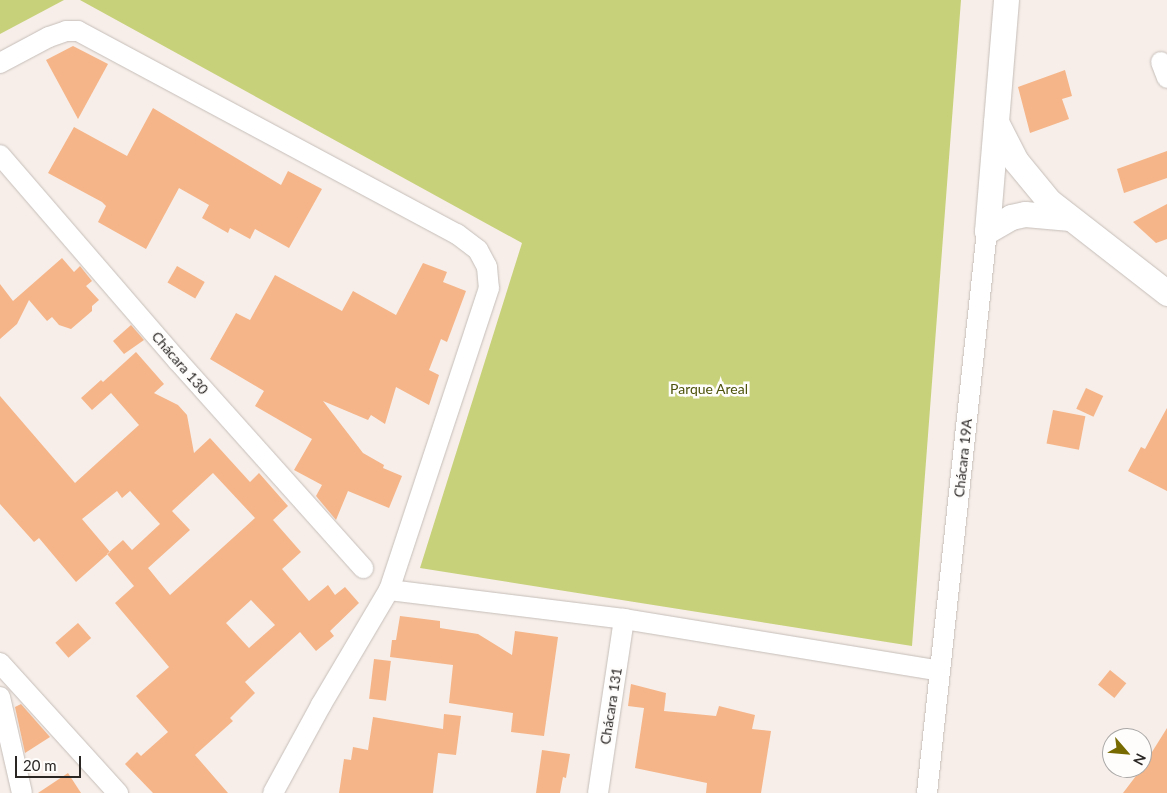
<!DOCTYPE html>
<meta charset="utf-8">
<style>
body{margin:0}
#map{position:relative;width:1167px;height:793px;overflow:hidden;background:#f7eee9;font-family:Lato,sans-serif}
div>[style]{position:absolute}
.green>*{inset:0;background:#c7d17a}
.building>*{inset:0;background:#f5b588;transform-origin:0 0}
.roads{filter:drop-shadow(0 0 1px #c5bdb8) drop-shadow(0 0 1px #c5bdb8)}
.minor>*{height:20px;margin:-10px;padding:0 10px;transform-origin:10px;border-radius:10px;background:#fff}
.tertiary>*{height:25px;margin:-12.5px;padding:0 12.5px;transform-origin:12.5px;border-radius:12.5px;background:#fff}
span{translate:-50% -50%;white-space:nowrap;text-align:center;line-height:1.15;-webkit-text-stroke:5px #fffdfc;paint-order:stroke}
.street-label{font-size:14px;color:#292624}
.park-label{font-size:14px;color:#4d530b}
.north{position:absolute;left:1102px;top:728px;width:50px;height:50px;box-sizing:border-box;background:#fffdfc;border:1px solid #a9a7a6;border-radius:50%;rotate:117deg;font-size:14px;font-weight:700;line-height:20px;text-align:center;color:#292624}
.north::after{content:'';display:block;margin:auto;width:18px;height:22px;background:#776a01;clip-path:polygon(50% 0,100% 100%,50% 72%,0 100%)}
.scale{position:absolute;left:15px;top:756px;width:66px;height:22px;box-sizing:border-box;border:2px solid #292624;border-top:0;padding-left:6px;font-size:15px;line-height:18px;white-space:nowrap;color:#292624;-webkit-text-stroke:4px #fffdfc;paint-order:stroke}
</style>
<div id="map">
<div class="green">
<div style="clip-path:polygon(0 0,64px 0,0 34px)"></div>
<div style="clip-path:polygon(80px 0,961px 0,912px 646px,420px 568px,522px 243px)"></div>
</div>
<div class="building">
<div style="clip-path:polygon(73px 46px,108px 64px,78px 119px,46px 60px)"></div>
<div style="clip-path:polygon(1065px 70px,1072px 96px,1062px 99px,1069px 119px,1030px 133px,1018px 87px)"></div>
<div style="clip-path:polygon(153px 108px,281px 185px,288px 171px,322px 189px,289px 248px,255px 229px,250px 239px,230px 228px,228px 233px,202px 218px,209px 205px,179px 188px,146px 249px,98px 222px,106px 206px,102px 202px,48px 173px,74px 127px,127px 156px)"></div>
<div style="clip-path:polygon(1167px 151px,1167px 178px,1124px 193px,1117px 169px)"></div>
<div style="clip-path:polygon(1167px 204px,1167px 239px,1156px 243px,1133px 222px)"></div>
<div style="clip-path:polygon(62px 258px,74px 272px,80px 266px,92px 281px,86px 286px,99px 300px,92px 306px,92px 311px,71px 329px,59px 325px,52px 317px,47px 321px,29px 300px,17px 324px,0 339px,0 284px,13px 301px)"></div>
<div style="clip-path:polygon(423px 263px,447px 272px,443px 282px,466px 291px,447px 342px,441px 339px,429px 370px,439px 375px,429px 405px,396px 387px,385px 424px,371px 415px,368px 420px,323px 401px,363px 453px,384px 465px,383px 468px,402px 476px,389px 508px,348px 491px,336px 520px,316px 496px,322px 485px,294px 470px,312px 439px,255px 406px,264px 391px,210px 359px,236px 313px,250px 320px,275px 275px,342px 311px,353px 291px,396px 315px)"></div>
<div style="left:177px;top:266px;width:32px;height:19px;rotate:30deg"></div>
<div style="clip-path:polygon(131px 325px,144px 340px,124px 354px,113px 341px)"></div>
<div style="clip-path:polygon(evenodd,136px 352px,164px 384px,154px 393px,178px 405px,187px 415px,194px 453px,210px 438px,250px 482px,259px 473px,288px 506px,273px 520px,301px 552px,282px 569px,309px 601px,328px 585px,335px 595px,345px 587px,359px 603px,330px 631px,334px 636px,316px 651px,300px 632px,245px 682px,255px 693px,230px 718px,233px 721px,195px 755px,228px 793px,153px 793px,125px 764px,137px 752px,141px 756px,168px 732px,136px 696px,169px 667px,115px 603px,134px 586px,107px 554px,123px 540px,132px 550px,160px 524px,130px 491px,122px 498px,117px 491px,82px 519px,110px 552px,76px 582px,39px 538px,34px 542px,0 504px,0 396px,75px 483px,139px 425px,111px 393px,92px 410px,81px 398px,101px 380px,103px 382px,136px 352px,213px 473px,255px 518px,170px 595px,148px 568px,190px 530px,172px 511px,213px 473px,136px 352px,251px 600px,275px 625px,249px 648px,226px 623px,251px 600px)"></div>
<div style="left:1086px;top:388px;width:19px;height:23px;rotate:25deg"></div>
<div style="clip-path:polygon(1167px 408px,1167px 491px,1128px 471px,1141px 447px,1145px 449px)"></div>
<div style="left:1053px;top:410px;width:33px;height:34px;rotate:11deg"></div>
<div style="clip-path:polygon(400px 616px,440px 621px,440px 628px,478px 634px,512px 655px,515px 631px,558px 637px,544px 736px,511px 732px,513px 713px,449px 703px,453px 665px,390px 657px,392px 640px,396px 640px)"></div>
<div style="left:78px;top:623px;width:20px;height:30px;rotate:49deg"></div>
<div style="left:374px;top:659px;width:17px;height:40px;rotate:7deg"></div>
<div style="left:1110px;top:670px;width:21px;height:19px;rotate:39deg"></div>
<div style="clip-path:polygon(631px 684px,666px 693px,664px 711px,716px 716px,719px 706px,755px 715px,752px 729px,771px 731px,761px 793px,706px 793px,707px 783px,635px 768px,644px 708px,628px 706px)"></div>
<div style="clip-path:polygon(21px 704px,50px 737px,25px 753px,15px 707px)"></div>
<div style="clip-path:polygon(444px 714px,461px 716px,456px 755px,438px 753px,433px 793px,339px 793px,344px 759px,351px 760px,353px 747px,368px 750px,373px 717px,443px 729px)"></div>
<div style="clip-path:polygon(1167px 728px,1167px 793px,1123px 793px,1142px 768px)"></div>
<div style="clip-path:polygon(542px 750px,570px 754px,566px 778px,563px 777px,560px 793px,536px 793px)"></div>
<div style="clip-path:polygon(68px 773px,81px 793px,38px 793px)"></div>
</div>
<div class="roads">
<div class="minor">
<div style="left:1161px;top:62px;width:17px;rotate:69deg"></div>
<div style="left:0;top:63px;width:55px;rotate:-28deg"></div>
<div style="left:49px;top:37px;width:18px;rotate:-19deg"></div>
<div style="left:66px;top:31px;width:12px"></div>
<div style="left:78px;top:31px;width:430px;rotate:28.2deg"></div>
<div style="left:457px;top:234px;width:26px;rotate:37deg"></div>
<div style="left:478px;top:250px;width:19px;rotate:62deg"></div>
<div style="left:487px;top:267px;width:21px;rotate:85deg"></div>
<div style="left:489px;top:288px;width:318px;rotate:108.3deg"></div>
<div style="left:389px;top:590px;width:134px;rotate:120.6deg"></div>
<div style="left:321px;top:705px;width:100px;rotate:118.6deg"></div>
<div style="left:0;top:155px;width:272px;rotate:49.2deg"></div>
<div style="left:178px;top:361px;width:278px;rotate:48.2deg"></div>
<div style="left:389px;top:590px;width:237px;rotate:7deg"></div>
<div style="left:624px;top:619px;width:320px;rotate:9.3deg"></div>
<div style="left:0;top:663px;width:176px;rotate:47.8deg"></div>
<div style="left:0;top:697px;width:98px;rotate:77.1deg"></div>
<div style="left:598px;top:793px;width:176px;rotate:-81.5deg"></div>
<div style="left:927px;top:793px;width:565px;rotate:-83.91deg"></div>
</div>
<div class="tertiary">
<div style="left:996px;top:122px;width:44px;rotate:62.9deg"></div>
<div style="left:1016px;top:161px;width:52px;rotate:50.5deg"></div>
<div style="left:1049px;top:201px;width:150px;rotate:37.9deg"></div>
<div style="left:987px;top:231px;width:232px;rotate:-85.3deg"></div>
<div style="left:987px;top:231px;width:28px;rotate:-30deg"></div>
<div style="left:1011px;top:217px;width:14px;rotate:-12deg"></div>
<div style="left:1025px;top:214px;width:45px;rotate:5.1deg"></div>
</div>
</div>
<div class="street-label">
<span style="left:180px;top:363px;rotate:49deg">Chácara 130</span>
<span style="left:963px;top:458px;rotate:-84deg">Chácara 19A</span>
<span style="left:611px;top:706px;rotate:-81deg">Chácara 131</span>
</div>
<div class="park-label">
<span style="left:709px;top:389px">Parque Areal</span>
</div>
<div class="north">N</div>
<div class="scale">20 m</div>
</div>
